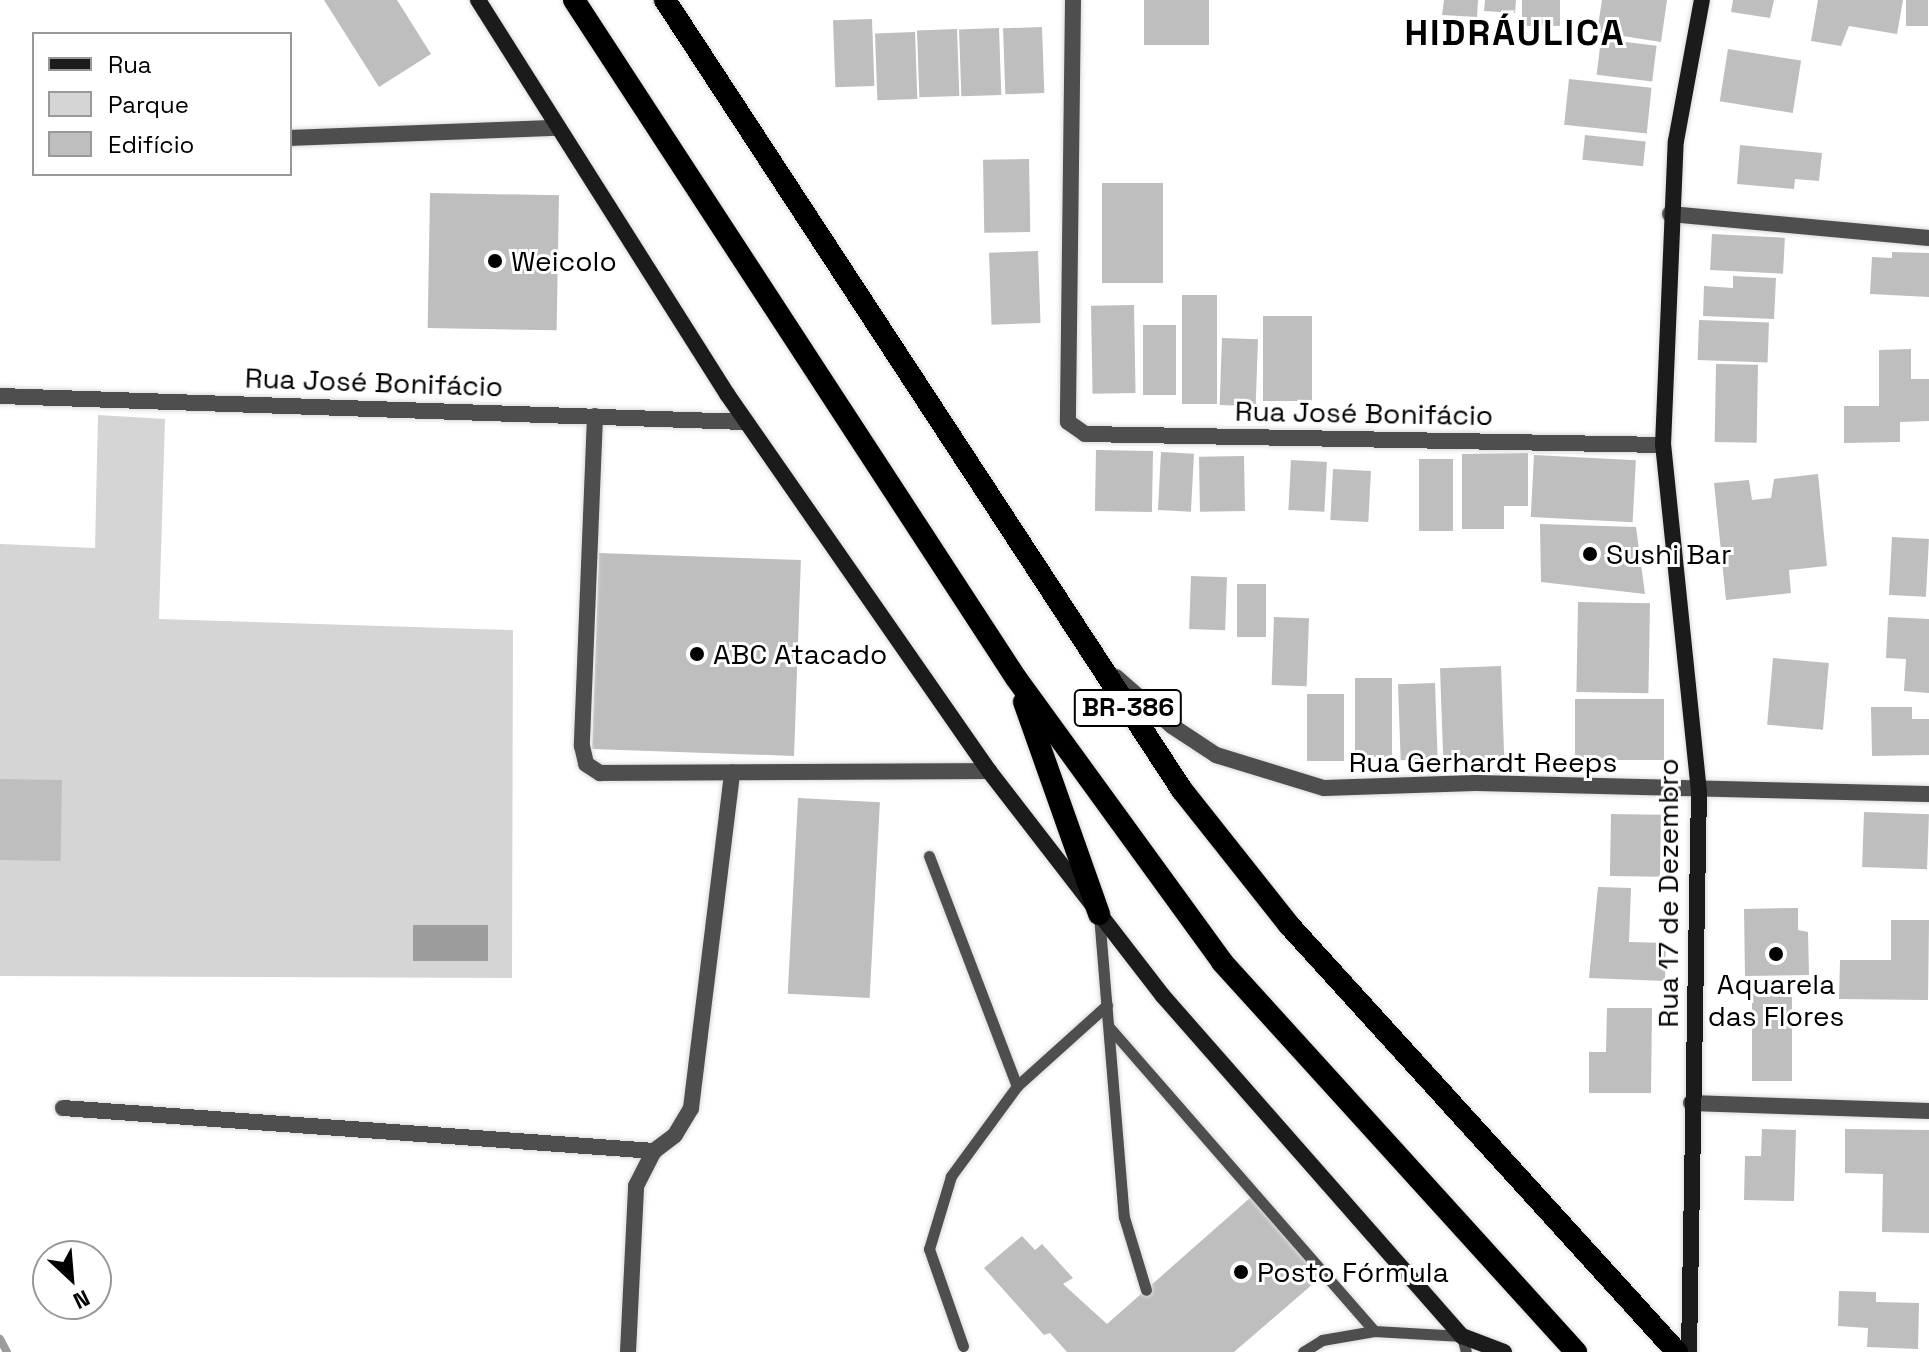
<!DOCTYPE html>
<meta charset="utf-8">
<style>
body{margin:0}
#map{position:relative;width:1929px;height:1352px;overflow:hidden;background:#fff;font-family:"Space Grotesk",sans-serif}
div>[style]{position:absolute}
.green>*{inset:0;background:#d5d5d5}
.water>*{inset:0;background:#9c9c9c;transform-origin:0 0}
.stream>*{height:8px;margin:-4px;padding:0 4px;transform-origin:4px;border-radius:4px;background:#9c9c9c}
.building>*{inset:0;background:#bebebe;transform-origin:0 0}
.roads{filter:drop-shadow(0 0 2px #dbdbdb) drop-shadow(0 0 2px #dbdbdb)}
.service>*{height:11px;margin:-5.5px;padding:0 5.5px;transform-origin:5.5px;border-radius:5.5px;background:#4e4e4e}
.minor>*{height:16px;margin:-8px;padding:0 8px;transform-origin:8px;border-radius:8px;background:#4e4e4e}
.tertiary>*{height:16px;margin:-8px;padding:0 8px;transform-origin:8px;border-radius:8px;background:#4e4e4e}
.secondary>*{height:16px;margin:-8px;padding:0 8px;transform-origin:8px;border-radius:8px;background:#1b1b1b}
.trunk>*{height:22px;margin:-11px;padding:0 11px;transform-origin:11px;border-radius:11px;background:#000}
.dots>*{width:22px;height:22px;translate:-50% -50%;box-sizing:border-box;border:4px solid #fff;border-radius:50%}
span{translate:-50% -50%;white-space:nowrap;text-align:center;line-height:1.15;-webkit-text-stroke:6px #fff;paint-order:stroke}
.shield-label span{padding:2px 6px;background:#fff;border:2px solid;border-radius:6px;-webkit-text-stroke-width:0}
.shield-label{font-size:26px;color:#000;font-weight:700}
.poi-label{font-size:28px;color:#000}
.left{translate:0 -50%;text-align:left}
.street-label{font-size:28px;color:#000}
.district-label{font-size:36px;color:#000;font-weight:700;letter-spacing:2px}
.legend{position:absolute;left:32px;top:32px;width:260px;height:144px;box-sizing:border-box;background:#fff;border:2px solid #999;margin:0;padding:10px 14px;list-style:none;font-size:24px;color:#000}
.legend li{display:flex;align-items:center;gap:16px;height:40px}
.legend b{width:40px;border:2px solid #999}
.north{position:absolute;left:32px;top:1240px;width:80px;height:80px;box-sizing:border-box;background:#fff;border:2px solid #999;border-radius:50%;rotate:154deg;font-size:22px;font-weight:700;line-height:32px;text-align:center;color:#000}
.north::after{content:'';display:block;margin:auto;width:28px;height:36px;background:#000;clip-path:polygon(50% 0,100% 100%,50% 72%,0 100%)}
</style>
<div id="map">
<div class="green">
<div style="clip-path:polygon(98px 415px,165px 419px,159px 619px,513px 630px,512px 978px,0 976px,0 544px,95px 548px)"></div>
</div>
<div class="water">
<div style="left:413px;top:925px;width:75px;height:36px"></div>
</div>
<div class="stream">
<div style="left:0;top:1339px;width:15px;rotate:62deg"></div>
</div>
<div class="building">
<div style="clip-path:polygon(324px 0,397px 0,431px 54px,379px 87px)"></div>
<div style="left:1144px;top:0;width:65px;height:45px"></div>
<div style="clip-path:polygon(1444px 0,1478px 0,1477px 17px,1442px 15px)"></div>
<div style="clip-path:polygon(1485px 0,1516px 0,1515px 13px,1484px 11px)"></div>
<div style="left:1522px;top:0;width:38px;height:26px"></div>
<div style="clip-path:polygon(1602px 0,1667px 0,1661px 42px,1597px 32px)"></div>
<div style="clip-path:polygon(1733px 0,1774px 0,1770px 18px,1731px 12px)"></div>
<div style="clip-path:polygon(1818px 0,1903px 0,1897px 34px,1849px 26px,1841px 46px,1811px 41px)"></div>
<div style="left:1906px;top:0;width:22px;height:26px"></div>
<div style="left:872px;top:19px;width:67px;height:39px;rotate:88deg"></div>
<div style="left:1042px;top:27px;width:66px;height:39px;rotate:88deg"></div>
<div style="left:999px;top:28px;width:67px;height:40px;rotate:88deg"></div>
<div style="left:957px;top:29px;width:67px;height:40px;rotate:88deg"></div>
<div style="left:915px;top:32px;width:67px;height:40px;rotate:88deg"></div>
<div style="left:1601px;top:39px;width:56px;height:36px;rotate:7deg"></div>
<div style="left:1728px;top:49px;width:74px;height:53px;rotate:9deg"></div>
<div style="left:1569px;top:79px;width:83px;height:46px;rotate:6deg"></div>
<div style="left:1585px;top:135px;width:61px;height:25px;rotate:6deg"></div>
<div style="clip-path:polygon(1740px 145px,1822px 153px,1819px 181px,1795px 179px,1794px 189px,1737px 184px)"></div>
<div style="left:1029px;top:159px;width:73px;height:46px;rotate:89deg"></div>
<div style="left:1163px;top:183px;width:100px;height:61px;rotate:90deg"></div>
<div style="left:430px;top:193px;width:129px;height:135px;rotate:1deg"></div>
<div style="left:1712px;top:234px;width:73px;height:36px;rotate:3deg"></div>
<div style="left:1038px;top:251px;width:72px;height:49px;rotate:88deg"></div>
<div style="clip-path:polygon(1892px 252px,1929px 253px,1929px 297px,1870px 294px,1872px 257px,1892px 258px)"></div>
<div style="clip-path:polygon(1733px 276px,1776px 278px,1774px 319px,1703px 316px,1704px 286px,1733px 288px)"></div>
<div style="left:1182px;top:295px;width:35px;height:109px"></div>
<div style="left:1134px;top:305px;width:88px;height:43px;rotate:89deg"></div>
<div style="left:1263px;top:316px;width:49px;height:85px"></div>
<div style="left:1699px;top:320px;width:70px;height:40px;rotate:2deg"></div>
<div style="left:1143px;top:325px;width:33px;height:70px"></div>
<div style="left:1222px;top:338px;width:36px;height:67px;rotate:2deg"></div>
<div style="clip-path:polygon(1911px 349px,1911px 379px,1929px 379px,1929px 421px,1900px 422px,1900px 442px,1844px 443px,1844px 406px,1879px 406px,1879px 350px)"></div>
<div style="left:1716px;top:364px;width:42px;height:78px;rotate:1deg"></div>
<div style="left:1096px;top:450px;width:57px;height:61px;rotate:1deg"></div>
<div style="left:1161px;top:452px;width:33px;height:58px;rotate:3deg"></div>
<div style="clip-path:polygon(1528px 453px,1528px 506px,1504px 506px,1504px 529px,1462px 529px,1462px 454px)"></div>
<div style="left:1534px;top:455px;width:102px;height:62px;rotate:3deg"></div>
<div style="left:1244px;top:456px;width:55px;height:45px;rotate:89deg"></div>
<div style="left:1453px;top:459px;width:72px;height:34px;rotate:90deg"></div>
<div style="left:1291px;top:460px;width:36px;height:50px;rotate:3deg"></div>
<div style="left:1333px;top:469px;width:38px;height:51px;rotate:3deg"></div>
<div style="clip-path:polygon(1818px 474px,1827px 566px,1789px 570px,1791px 593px,1726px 600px,1714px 483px,1749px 480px,1752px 500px,1771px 498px,1774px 479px)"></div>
<div style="clip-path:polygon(1540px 524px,1636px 527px,1645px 594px,1541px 582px)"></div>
<div style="left:1892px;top:537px;width:37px;height:58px;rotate:3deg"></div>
<div style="left:599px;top:553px;width:202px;height:196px;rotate:2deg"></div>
<div style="left:1191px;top:576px;width:36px;height:53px;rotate:2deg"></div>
<div style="left:1237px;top:584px;width:29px;height:53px"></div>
<div style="left:1578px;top:602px;width:72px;height:90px;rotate:1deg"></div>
<div style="left:1274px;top:617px;width:35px;height:68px;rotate:2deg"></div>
<div style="clip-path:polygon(1888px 617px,1929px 619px,1929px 693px,1904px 691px,1906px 659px,1886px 658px)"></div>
<div style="left:1773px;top:658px;width:56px;height:67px;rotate:5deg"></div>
<div style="left:1501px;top:666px;width:91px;height:61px;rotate:88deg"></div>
<div style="left:1355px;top:678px;width:37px;height:79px"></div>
<div style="left:1435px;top:683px;width:76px;height:37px;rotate:88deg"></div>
<div style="left:1307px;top:694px;width:37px;height:67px"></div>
<div style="left:1664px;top:699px;width:61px;height:89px;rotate:90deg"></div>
<div style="clip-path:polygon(1871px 707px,1912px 707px,1912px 719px,1929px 719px,1929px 755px,1872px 756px)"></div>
<div style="left:0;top:779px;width:62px;height:81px;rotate:1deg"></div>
<div style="left:798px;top:798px;width:82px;height:196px;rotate:3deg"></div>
<div style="left:1864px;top:812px;width:65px;height:55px;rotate:2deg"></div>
<div style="left:1611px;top:814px;width:50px;height:62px;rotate:1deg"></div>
<div style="clip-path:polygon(1598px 887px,1631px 888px,1629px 942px,1666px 943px,1665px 981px,1589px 978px)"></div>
<div style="clip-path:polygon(1798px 908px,1798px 930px,1808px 932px,1809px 975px,1745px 976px,1744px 909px)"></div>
<div style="clip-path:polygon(1891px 920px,1929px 920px,1928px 1000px,1839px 999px,1840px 960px,1891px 960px)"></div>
<div style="left:1752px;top:992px;width:40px;height:89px"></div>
<div style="clip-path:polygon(1607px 1008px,1652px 1008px,1651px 1093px,1589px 1093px,1589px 1052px,1606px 1052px)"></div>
<div style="clip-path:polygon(1762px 1129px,1796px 1130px,1794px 1201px,1744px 1200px,1745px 1156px,1761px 1156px)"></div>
<div style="clip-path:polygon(1845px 1129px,1929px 1130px,1929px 1233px,1882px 1232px,1883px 1174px,1845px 1173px)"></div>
<div style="clip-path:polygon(1251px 1197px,1321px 1277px,1234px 1352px,1067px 1352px,1050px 1333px,1044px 1335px,984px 1268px,1022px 1236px,1035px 1250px,1042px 1244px,1073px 1278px,1063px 1284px,1107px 1324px)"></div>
<div style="clip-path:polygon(1839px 1291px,1876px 1292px,1876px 1302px,1919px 1303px,1918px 1349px,1867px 1347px,1868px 1328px,1838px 1326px)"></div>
</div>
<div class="roads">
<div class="service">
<div style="left:929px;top:856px;width:246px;rotate:69.1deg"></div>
<div style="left:1099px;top:915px;width:303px;rotate:85.3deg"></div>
<div style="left:1124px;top:1217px;width:76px;rotate:73.2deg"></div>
<div style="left:1109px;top:1027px;width:403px;rotate:48.9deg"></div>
<div style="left:963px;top:1346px;width:103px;rotate:-109.3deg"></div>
<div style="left:929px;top:1249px;width:76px;rotate:-73.2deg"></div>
<div style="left:951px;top:1176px;width:112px;rotate:-53.7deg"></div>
<div style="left:1017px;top:1086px;width:121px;rotate:-42deg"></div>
<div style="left:1303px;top:1352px;width:22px;rotate:-32deg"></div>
<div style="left:1322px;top:1340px;width:53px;rotate:-9.8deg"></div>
<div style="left:1374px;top:1331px;width:88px;rotate:3.3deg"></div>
<div style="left:1462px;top:1336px;width:16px;rotate:76deg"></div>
</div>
<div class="minor">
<div style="left:1073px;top:0;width:422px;rotate:90.7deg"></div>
<div style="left:1068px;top:422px;width:21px;rotate:35deg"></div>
<div style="left:1085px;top:434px;width:578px;rotate:1.09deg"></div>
<div style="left:290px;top:138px;width:266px;rotate:-2.2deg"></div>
<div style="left:1670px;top:214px;width:260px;rotate:5.3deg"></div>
<div style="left:595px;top:416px;width:330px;rotate:92.3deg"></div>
<div style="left:582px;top:746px;width:18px;rotate:77deg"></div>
<div style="left:586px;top:764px;width:17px;rotate:33deg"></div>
<div style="left:600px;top:773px;width:389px;rotate:-0.3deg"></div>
<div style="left:1116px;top:677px;width:74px;rotate:41.2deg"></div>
<div style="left:1172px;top:726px;width:53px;rotate:33.4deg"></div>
<div style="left:1216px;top:755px;width:113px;rotate:17deg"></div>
<div style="left:1324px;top:788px;width:151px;rotate:-1.9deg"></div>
<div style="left:1475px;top:783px;width:454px;rotate:1.4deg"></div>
<div style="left:1691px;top:1103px;width:238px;rotate:1.9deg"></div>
<div style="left:63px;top:1108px;width:593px;rotate:4.16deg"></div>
<div style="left:628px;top:1352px;width:166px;rotate:-87.2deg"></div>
<div style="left:636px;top:1186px;width:39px;rotate:-63deg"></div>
<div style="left:654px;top:1151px;width:26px;rotate:-37deg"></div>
<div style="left:675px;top:1135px;width:31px;rotate:-59deg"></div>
<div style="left:691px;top:1108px;width:338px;rotate:-83deg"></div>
</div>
<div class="tertiary">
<div style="left:0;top:396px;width:746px;rotate:2deg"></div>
</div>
<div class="secondary">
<div style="left:478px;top:0;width:466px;rotate:57.7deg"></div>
<div style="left:727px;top:394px;width:459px;rotate:55.2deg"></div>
<div style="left:989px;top:771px;width:284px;rotate:52.3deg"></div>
<div style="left:1163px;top:996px;width:453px;rotate:48.7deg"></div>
<div style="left:1462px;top:1336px;width:45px;rotate:20.9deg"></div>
<div style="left:1689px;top:1352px;width:560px;rotate:-88.98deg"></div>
<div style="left:1699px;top:792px;width:349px;rotate:-95.9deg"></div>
<div style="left:1663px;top:445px;width:304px;rotate:-87.6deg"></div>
<div style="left:1676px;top:141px;width:143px;rotate:-79.6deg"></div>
</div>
<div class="trunk">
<div style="left:574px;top:0;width:809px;rotate:56.9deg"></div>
<div style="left:1016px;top:678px;width:351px;rotate:54deg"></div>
<div style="left:1222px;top:962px;width:527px;rotate:47.77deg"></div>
<div style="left:665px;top:0;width:944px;rotate:56.8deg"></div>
<div style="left:1182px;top:790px;width:172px;rotate:51.6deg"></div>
<div style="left:1289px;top:925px;width:577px;rotate:47.74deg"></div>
<div style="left:1024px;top:702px;width:225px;rotate:70.5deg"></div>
</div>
</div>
<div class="dots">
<div style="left:495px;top:261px;background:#000"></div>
<div style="left:1590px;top:554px;background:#000"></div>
<div style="left:697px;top:654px;background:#000"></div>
<div style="left:1776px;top:954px;background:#000"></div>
<div style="left:1241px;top:1272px;background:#000"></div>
</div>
<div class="shield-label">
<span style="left:1128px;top:708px">BR-386</span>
</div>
<div class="poi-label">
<span class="left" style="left:511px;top:261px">Weicolo</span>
<span class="left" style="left:1606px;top:554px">Sushi Bar</span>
<span class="left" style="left:713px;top:654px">ABC Atacado</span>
<span style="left:1776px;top:1000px">Aquarela<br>das Flores</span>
<span class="left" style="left:1257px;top:1272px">Posto Fórmula</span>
</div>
<div class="street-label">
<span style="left:374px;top:382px;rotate:2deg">Rua José Bonifácio</span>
<span style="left:1364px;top:413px;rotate:1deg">Rua José Bonifácio</span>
<span style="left:1483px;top:762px">Rua Gerhardt Reeps</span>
<span style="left:1668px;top:893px;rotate:-90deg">Rua 17 de Dezembro</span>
</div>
<div class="district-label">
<span style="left:1515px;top:34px">HIDRÁULICA</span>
</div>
<ul class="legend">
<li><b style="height:10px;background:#1b1b1b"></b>Rua</li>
<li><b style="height:22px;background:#d5d5d5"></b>Parque</li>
<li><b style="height:22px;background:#bebebe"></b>Edifício</li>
</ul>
<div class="north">N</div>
</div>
